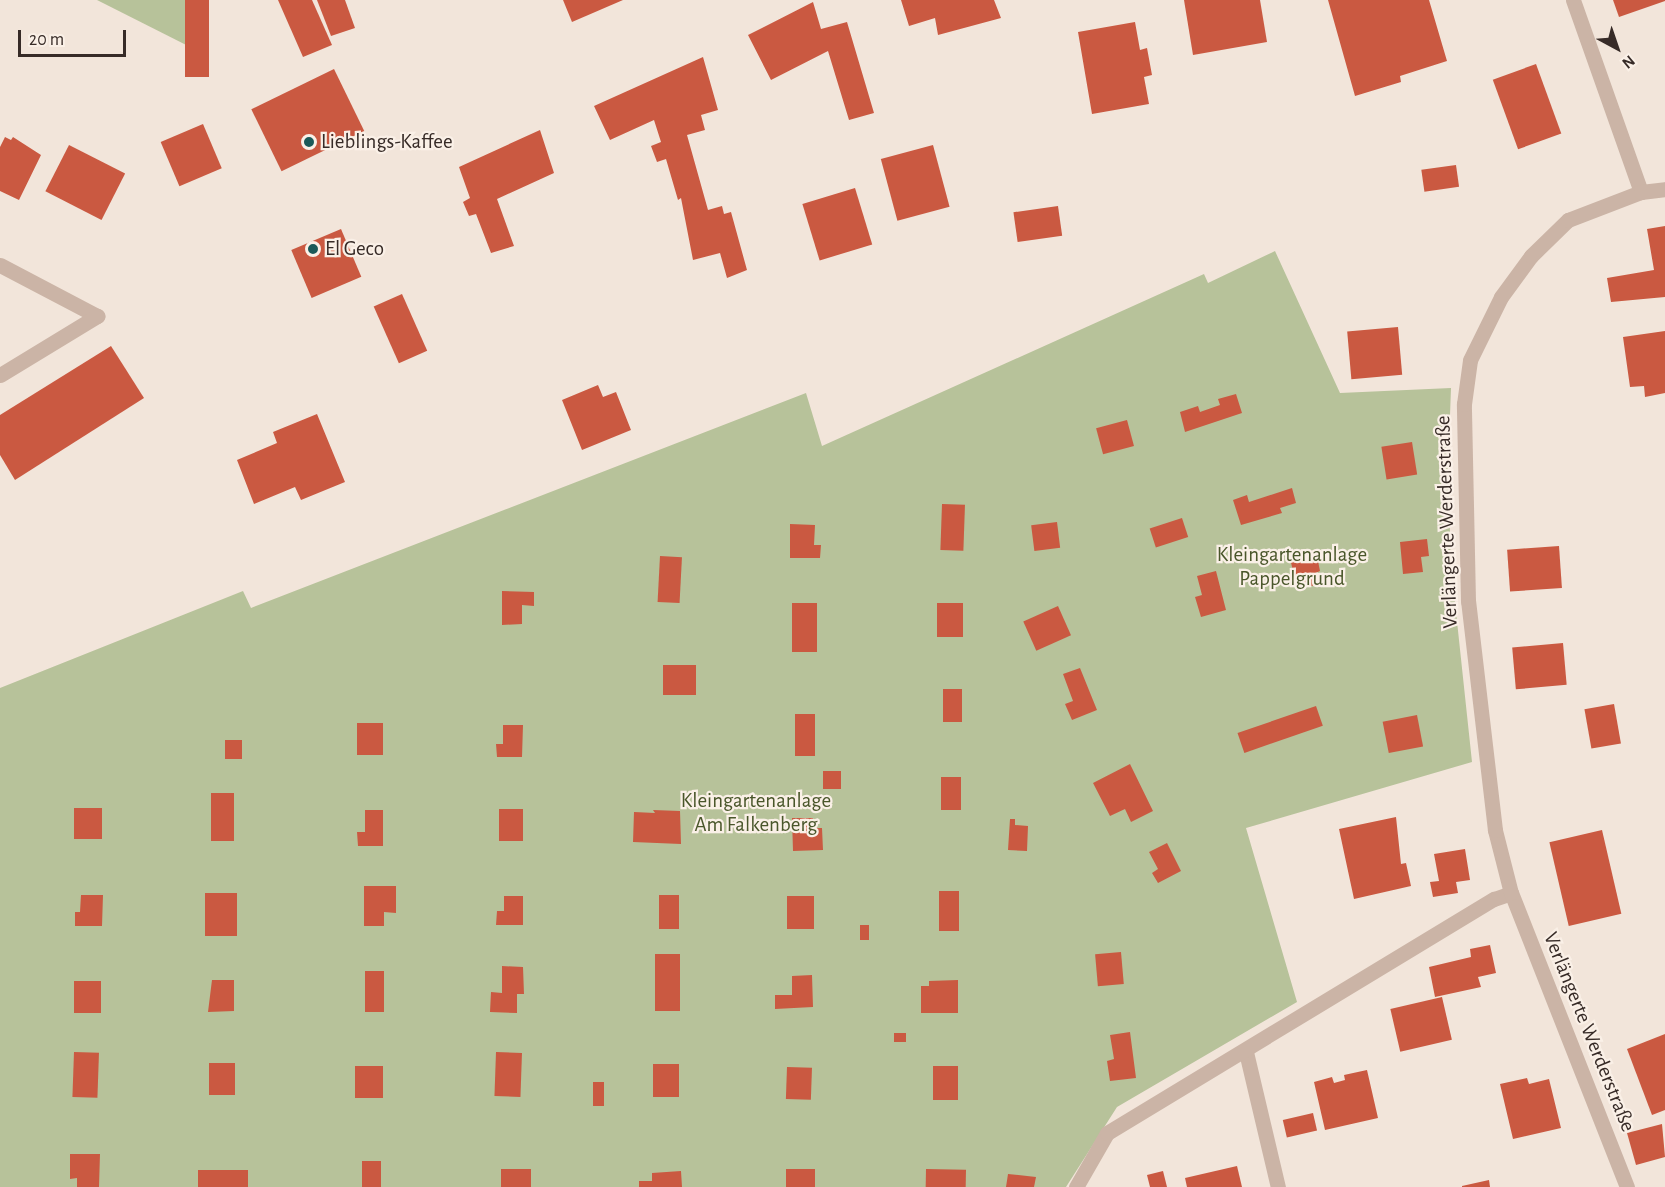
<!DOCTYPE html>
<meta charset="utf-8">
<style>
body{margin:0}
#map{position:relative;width:1665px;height:1187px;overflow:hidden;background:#f2e5da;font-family:"Alegreya Sans",sans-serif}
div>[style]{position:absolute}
.green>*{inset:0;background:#b7c29a}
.building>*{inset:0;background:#ca5941;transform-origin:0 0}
.minor>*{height:15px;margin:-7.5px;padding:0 7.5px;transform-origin:7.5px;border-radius:7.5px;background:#cbb4a6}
.dots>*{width:16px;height:16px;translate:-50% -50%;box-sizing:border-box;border:3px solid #faf0e7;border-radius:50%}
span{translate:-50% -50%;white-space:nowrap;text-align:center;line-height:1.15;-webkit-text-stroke:4.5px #faf0e7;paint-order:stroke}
.poi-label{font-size:21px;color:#372b27}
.left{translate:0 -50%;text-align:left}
.street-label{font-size:21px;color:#372b27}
.park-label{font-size:21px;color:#49562a}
.north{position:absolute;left:1587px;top:18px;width:60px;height:60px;-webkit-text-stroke:4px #faf0e7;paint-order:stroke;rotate:140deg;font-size:16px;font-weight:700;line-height:24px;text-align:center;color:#372b27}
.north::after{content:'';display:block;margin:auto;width:21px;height:27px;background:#372b27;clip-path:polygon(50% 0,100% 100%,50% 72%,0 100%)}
.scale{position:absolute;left:18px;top:30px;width:108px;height:27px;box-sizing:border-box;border:3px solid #372b27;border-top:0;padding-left:8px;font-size:18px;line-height:21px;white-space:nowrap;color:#372b27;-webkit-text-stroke:4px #faf0e7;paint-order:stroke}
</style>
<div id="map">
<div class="green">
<div style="clip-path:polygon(97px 0,185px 0,206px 55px)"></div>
<div style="clip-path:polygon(1275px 251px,1340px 393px,1451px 388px,1448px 470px,1451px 565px,1472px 762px,1246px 828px,1297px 1002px,1117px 1107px,1066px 1187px,0 1187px,0 688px,243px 591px,251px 608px,806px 393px,822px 446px,1204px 274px,1208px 283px)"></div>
</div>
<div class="building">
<div style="left:185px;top:0;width:24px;height:77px"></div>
<div style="clip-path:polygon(278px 0,312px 0,332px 45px,303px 57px)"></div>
<div style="clip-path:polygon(317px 0,345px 0,355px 28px,331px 36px)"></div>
<div style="clip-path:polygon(563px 0,623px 0,572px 22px)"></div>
<div style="clip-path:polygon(901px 0,994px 0,1001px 18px,938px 35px,935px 18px,909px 26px)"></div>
<div style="clip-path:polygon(1184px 0,1260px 0,1267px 42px,1193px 55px)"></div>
<div style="clip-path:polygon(1328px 0,1429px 0,1447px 61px,1400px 76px,1401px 82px,1355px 96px)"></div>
<div style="clip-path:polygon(1613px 0,1665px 0,1665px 1px,1619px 17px)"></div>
<div style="clip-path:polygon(813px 2px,821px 29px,847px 22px,874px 113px,849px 120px,828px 51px,771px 80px,748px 35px)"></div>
<div style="clip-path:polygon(1135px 22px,1140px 50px,1147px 48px,1152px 75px,1144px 77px,1149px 104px,1092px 114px,1078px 32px)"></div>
<div style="clip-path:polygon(703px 57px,718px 110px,701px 115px,705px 130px,687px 135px,708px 210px,722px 206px,724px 214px,731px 212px,747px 270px,727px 278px,720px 253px,693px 260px,681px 198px,678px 200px,666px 159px,657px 162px,651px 146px,661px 142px,654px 120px,610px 140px,594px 106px)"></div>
<div style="left:1536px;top:64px;width:74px;height:46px;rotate:70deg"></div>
<div style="left:334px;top:69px;width:69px;height:92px;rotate:64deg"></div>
<div style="left:203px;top:124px;width:48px;height:46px;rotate:67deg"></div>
<div style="clip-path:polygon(540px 130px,554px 173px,497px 199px,514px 246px,491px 253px,476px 214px,469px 216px,463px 202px,470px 198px,459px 167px)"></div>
<div style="clip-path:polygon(5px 137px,11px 140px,13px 137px,41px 155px,19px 200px,0 191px,0 147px)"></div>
<div style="left:69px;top:145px;width:63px;height:52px;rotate:27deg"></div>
<div style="left:933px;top:145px;width:64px;height:54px;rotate:75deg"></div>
<div style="left:1456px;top:165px;width:22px;height:35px;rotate:82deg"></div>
<div style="left:855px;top:188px;width:59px;height:55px;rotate:73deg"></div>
<div style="left:1058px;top:206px;width:30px;height:45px;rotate:82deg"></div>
<div style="clip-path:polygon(1665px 226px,1665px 297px,1611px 302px,1607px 278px,1654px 270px,1647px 229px)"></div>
<div style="left:341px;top:229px;width:52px;height:54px;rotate:67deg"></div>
<div style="left:402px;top:294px;width:62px;height:31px;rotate:66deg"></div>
<div style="left:1398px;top:327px;width:48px;height:51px;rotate:85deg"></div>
<div style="clip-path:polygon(1665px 331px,1665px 393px,1645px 397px,1644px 386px,1630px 387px,1623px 337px)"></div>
<div style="clip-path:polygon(111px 346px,144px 398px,15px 480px,0 455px,0 415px)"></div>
<div style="clip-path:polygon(598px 385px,603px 397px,616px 392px,631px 430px,582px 450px,562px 400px)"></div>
<div style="clip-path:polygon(1236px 394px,1242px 413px,1185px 432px,1180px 412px,1198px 406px,1200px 412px,1220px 405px,1218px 399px)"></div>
<div style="clip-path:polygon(317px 414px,345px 482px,301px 500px,295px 487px,254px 504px,237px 460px,277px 443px,273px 432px)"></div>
<div style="left:1127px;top:420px;width:27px;height:32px;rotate:75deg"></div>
<div style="left:1412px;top:442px;width:33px;height:31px;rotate:81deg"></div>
<div style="clip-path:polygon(1292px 488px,1296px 503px,1280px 508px,1282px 513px,1241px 525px,1233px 500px,1247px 495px,1249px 502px)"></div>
<div style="left:942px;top:504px;width:23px;height:46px;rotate:2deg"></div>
<div style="left:1182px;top:518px;width:20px;height:34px;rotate:72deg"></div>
<div style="left:1057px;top:522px;width:26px;height:26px;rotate:83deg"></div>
<div style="clip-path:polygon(790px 524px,815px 525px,814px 545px,821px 545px,820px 558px,790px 558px)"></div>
<div style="clip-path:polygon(1427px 539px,1429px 556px,1421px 557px,1423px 572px,1403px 574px,1400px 542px)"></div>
<div style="left:1559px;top:546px;width:42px;height:52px;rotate:86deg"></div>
<div style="clip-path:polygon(1316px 551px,1320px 571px,1313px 574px,1316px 585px,1297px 589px,1290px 558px)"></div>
<div style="left:660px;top:556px;width:22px;height:46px;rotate:3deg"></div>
<div style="clip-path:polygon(1216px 571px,1226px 610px,1201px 617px,1195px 597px,1202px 595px,1197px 576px)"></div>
<div style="clip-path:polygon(502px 591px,534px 592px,534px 606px,522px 605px,522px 624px,502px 625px)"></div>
<div style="left:792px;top:603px;width:25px;height:49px"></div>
<div style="left:937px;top:603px;width:26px;height:34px"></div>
<div style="left:1058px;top:606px;width:32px;height:38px;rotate:66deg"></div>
<div style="left:1563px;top:643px;width:42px;height:51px;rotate:85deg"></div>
<div style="left:663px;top:665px;width:33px;height:30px"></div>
<div style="clip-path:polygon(1080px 668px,1097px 710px,1072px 720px,1065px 704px,1073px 701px,1063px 674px)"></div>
<div style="left:943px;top:689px;width:19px;height:33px"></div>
<div style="left:1614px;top:704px;width:40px;height:30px;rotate:80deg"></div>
<div style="left:1316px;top:706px;width:21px;height:83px;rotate:71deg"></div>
<div style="left:795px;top:714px;width:20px;height:42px"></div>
<div style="left:1417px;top:715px;width:32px;height:35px;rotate:79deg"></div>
<div style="left:383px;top:723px;width:32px;height:26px;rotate:90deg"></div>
<div style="clip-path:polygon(503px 725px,523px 725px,522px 757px,497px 757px,496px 744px,503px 744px)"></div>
<div style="left:225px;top:740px;width:17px;height:19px"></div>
<div style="clip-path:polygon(1130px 764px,1153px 811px,1131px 822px,1125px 809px,1110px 816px,1093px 783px)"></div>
<div style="left:823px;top:771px;width:18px;height:18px"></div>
<div style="left:941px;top:777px;width:20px;height:33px"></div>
<div style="left:211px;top:793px;width:23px;height:48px"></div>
<div style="left:74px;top:808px;width:28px;height:31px"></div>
<div style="left:523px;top:809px;width:32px;height:24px;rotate:90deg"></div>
<div style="clip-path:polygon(365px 810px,383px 810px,383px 846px,358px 846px,357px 832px,365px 832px)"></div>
<div style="clip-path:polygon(653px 810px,680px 811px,681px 844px,633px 842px,634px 812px,655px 813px)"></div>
<div style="clip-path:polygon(1396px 817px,1401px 864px,1406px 863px,1411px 886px,1354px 899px,1339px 829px)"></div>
<div style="clip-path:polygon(792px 818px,813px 818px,813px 828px,822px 828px,823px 850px,793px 851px)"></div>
<div style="clip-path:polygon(1010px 819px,1015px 819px,1015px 825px,1028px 826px,1027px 851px,1008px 850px)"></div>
<div style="left:1602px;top:830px;width:86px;height:54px;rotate:77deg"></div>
<div style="clip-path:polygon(1167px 843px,1181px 871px,1158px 883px,1152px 873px,1158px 869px,1149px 852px)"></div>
<div style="clip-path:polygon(1465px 849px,1470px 880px,1456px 882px,1458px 893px,1433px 897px,1430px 882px,1439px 881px,1434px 854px)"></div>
<div style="clip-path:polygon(364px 886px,396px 886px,396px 913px,384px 912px,384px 926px,364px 926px)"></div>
<div style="left:939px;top:891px;width:20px;height:40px"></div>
<div style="left:205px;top:893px;width:32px;height:43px"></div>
<div style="clip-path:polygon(81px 895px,103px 895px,102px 926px,75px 926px,75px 912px,80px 912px)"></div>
<div style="left:659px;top:895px;width:20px;height:34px"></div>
<div style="clip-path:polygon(504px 896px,523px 896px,523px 925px,496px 925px,497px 911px,504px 911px)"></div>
<div style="left:787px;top:896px;width:27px;height:33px"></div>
<div style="left:860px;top:925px;width:9px;height:15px"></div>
<div style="clip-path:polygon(1490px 945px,1496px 973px,1478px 977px,1481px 987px,1435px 997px,1429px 967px,1471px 957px,1470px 949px)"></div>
<div style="left:1121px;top:952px;width:32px;height:26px;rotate:85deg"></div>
<div style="left:655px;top:954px;width:25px;height:57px"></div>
<div style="clip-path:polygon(502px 966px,523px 967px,524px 994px,517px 994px,517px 1013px,490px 1012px,491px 992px,502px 993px)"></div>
<div style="left:365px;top:971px;width:19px;height:41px"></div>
<div style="clip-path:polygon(812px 975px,813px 1007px,775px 1009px,775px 995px,792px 995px,792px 976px)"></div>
<div style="clip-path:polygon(212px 980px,234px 980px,234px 1011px,208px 1012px)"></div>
<div style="clip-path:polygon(958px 980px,958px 1013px,921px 1013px,921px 986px,929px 986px,929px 981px)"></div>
<div style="left:74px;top:981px;width:27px;height:32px"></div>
<div style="left:1442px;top:997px;width:44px;height:53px;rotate:77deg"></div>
<div style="clip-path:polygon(1130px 1032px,1136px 1078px,1110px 1081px,1107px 1061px,1114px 1059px,1110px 1035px)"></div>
<div style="left:894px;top:1033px;width:12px;height:9px"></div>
<div style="clip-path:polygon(1665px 1034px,1665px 1110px,1652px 1115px,1627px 1049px)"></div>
<div style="left:74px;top:1052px;width:25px;height:45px;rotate:2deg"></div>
<div style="left:496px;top:1052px;width:26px;height:44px;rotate:2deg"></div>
<div style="left:209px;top:1063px;width:26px;height:32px"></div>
<div style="left:679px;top:1064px;width:33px;height:26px;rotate:90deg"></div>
<div style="left:355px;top:1066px;width:28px;height:32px"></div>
<div style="left:933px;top:1066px;width:25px;height:34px"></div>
<div style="left:787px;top:1067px;width:25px;height:32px;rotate:2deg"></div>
<div style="clip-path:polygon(1367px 1070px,1378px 1118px,1325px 1130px,1314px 1082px,1332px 1077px,1334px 1083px,1345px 1080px,1344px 1075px)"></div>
<div style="clip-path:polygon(1527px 1078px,1529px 1084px,1549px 1079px,1561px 1128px,1513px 1139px,1500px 1084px)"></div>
<div style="left:593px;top:1082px;width:11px;height:24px"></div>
<div style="left:1313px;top:1113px;width:18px;height:31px;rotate:77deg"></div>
<div style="clip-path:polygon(1662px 1124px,1665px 1157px,1636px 1165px,1627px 1133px)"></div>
<div style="clip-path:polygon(70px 1154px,100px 1154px,99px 1187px,77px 1187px,77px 1178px,70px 1179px)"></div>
<div style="left:362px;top:1161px;width:19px;height:26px"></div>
<div style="clip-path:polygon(1237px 1166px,1242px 1187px,1187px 1187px,1185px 1178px)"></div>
<div style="left:501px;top:1169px;width:30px;height:18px"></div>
<div style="left:815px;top:1169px;width:18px;height:29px;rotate:90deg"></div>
<div style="left:926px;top:1169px;width:40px;height:18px;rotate:1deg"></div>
<div style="left:248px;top:1170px;width:17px;height:50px;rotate:90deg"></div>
<div style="clip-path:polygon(681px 1171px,682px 1187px,639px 1187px,639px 1181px,652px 1181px,652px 1173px)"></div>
<div style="clip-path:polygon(1163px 1171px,1167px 1187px,1150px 1187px,1147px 1175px)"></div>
<div style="clip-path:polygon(1008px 1174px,1036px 1177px,1034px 1187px,1006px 1187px)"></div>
<div style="clip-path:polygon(1489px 1180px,1490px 1187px,1462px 1187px,1462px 1186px)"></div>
</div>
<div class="minor">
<div style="left:1573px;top:0;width:204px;rotate:70.5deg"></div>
<div style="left:0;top:265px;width:110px;rotate:27.7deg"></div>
<div style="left:0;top:375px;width:114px;rotate:-31.3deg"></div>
<div style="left:1246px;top:1052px;width:139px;rotate:76.7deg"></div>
<div style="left:1076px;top:1187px;width:62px;rotate:-60.1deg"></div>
<div style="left:1107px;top:1133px;width:452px;rotate:-31.2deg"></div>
<div style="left:1494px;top:899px;width:18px;rotate:-19deg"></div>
<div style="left:1627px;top:1187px;width:316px;rotate:-111.5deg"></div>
<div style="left:1511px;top:893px;width:65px;rotate:-104.3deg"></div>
<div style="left:1495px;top:830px;width:231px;rotate:-96.7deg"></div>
<div style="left:1468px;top:601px;width:197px;rotate:-91.2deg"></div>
<div style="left:1464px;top:404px;width:44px;rotate:-82.2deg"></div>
<div style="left:1470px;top:360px;width:70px;rotate:-63.8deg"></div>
<div style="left:1501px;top:297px;width:51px;rotate:-53.8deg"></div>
<div style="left:1531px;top:256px;width:52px;rotate:-44.2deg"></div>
<div style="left:1568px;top:220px;width:78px;rotate:-21deg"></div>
<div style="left:1641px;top:192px;width:24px;rotate:-7deg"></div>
</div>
<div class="dots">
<div style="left:309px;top:142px;background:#1b5a59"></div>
<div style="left:313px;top:249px;background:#1b5a59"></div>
</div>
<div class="poi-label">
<span class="left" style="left:321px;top:142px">Lieblings-Kaffee</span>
<span class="left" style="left:325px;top:249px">El Geco</span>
</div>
<div class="street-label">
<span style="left:1447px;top:522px;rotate:-92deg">Verlängerte Werderstraße</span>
<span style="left:1589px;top:1032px;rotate:68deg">Verlängerte Werderstraße</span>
</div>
<div class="park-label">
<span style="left:1292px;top:567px">Kleingartenanlage<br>Pappelgrund</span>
<span style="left:756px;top:813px">Kleingartenanlage<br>Am Falkenberg</span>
</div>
<div class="north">N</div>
<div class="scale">20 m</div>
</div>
